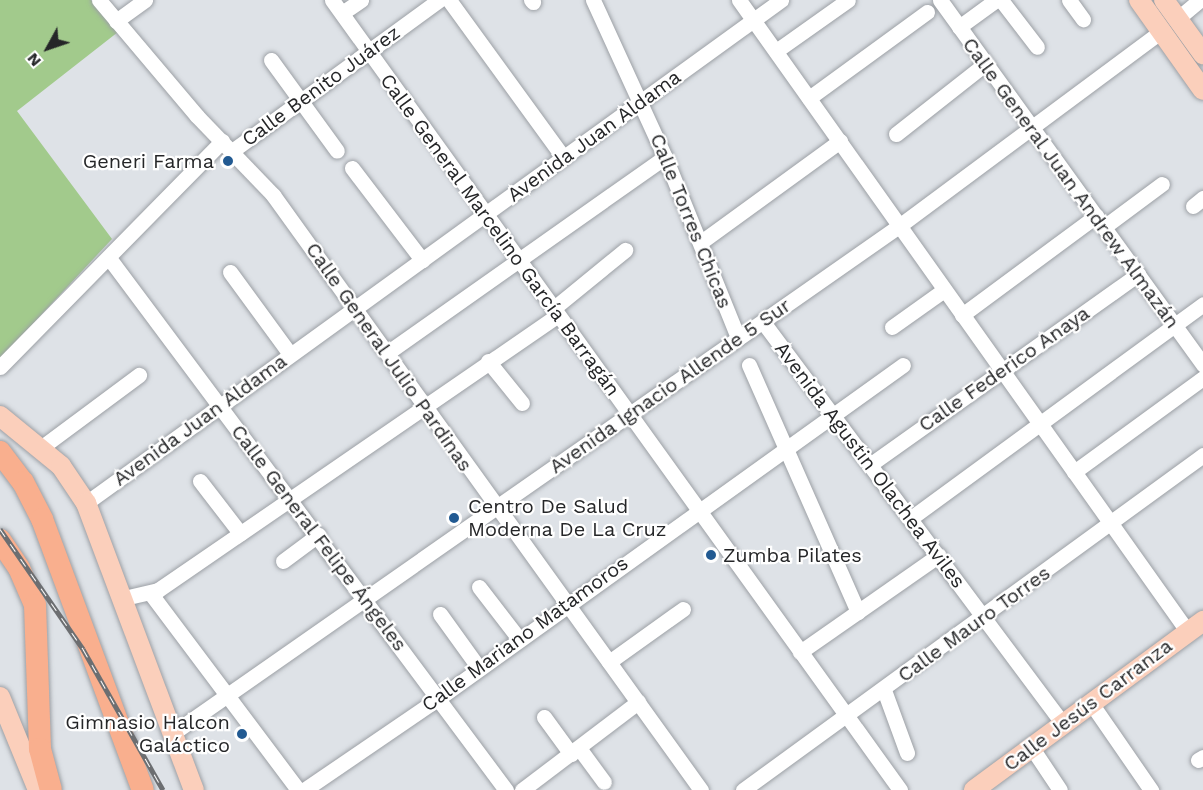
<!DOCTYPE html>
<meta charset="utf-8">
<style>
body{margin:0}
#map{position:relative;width:1203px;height:790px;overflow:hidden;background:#dee2e7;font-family:"Work Sans",sans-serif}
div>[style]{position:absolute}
.green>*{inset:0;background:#a2ca8c}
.roads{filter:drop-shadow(0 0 2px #9ca0a5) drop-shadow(0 0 2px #9ca0a5)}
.minor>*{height:15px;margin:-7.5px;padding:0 7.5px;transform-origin:7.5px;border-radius:7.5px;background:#fff}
.major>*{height:20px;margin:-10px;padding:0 10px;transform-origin:10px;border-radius:10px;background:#fbcfbb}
.highway>*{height:22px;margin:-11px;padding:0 11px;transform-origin:11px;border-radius:11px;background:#f9af8e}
.rail>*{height:5px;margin-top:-2.5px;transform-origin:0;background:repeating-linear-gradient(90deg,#fff 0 9px,#6c6e71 0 18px);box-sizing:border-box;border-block:2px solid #6c6e71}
.dots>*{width:16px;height:16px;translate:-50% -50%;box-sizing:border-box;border:3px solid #fff;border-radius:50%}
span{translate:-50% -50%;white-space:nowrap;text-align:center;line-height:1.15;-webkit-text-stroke:4.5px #fff;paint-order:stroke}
.street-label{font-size:20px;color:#252628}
.poi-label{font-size:20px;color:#252628}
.right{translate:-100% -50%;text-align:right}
.left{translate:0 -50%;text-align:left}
.north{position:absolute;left:18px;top:18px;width:60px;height:60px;-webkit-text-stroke:4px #fff;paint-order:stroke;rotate:230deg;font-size:16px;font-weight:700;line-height:24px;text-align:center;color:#252628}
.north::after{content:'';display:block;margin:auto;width:21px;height:27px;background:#252628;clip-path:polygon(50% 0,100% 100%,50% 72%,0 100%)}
</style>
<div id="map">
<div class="green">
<div style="clip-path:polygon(0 0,91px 0,118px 32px,17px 111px,112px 239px,0 359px)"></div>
</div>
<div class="roads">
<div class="minor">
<div style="left:99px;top:0;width:152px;rotate:49.8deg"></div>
<div style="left:197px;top:116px;width:110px;rotate:46.1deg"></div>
<div style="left:273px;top:195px;width:733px;rotate:54.27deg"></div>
<div style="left:332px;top:0;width:973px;rotate:54.28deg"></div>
<div style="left:449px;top:0;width:195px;rotate:54deg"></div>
<div style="left:531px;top:0;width:3px;rotate:45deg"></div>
<div style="left:593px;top:0;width:173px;rotate:65.4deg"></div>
<div style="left:665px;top:157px;width:195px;rotate:68deg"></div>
<div style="left:739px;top:0;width:775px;rotate:54.61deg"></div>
<div style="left:940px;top:0;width:450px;rotate:54.2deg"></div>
<div style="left:1001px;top:0;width:59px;rotate:52.5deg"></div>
<div style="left:1069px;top:0;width:24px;rotate:54deg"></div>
<div style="left:342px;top:13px;width:23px;rotate:-34deg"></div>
<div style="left:1177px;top:19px;width:30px;rotate:-40deg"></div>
<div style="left:116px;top:21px;width:36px;rotate:-36deg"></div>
<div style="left:959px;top:27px;width:46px;rotate:-36.1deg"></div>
<div style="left:776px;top:51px;width:88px;rotate:-35.3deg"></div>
<div style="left:271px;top:60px;width:112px;rotate:54deg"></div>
<div style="left:809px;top:98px;width:146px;rotate:-36.1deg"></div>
<div style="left:896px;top:134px;width:113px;rotate:-38.2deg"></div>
<div style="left:232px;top:151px;width:256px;rotate:-36.1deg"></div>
<div style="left:352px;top:168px;width:116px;rotate:52.7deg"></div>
<div style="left:1193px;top:206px;width:13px;rotate:-39deg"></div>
<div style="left:1104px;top:227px;width:72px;rotate:-36.6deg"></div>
<div style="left:701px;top:242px;width:172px;rotate:-36deg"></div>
<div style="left:109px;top:258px;width:664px;rotate:53.27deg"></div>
<div style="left:230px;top:272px;width:102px;rotate:53.8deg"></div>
<div style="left:554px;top:308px;width:92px;rotate:-39.2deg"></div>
<div style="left:962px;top:315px;width:167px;rotate:-36.5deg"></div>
<div style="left:763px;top:322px;width:502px;rotate:53.27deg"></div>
<div style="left:892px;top:327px;width:64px;rotate:-35.4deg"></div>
<div style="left:387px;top:353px;width:340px;rotate:-35.2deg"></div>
<div style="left:488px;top:361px;width:54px;rotate:51deg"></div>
<div style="left:749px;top:365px;width:270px;rotate:66.2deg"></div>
<div style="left:0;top:367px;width:317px;rotate:-45.5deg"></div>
<div style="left:42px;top:447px;width:121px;rotate:-36.6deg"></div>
<div style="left:871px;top:464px;width:328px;rotate:-35.4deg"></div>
<div style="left:1074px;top:472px;width:160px;rotate:-36.1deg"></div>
<div style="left:200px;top:481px;width:66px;rotate:52.4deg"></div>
<div style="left:86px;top:503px;width:858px;rotate:-35.89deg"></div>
<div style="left:911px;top:518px;width:362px;rotate:-36.2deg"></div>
<div style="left:283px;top:561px;width:44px;rotate:-36.6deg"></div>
<div style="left:479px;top:587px;width:66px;rotate:52.4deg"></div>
<div style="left:151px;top:594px;width:245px;rotate:53.1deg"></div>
<div style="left:124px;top:598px;width:35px;rotate:-13deg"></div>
<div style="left:158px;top:590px;width:485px;rotate:-34.5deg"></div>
<div style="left:440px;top:614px;width:67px;rotate:54.2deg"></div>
<div style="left:800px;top:652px;width:169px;rotate:-34.9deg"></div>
<div style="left:609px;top:662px;width:91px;rotate:-35.6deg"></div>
<div style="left:884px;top:690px;width:67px;rotate:69.9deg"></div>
<div style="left:1091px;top:703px;width:106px;rotate:55.4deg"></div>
<div style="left:544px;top:717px;width:46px;rotate:53.9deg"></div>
<div style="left:173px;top:733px;width:886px;rotate:-34.93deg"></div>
<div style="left:899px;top:226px;width:327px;rotate:-36.6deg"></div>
<div style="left:579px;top:748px;width:42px;rotate:53.7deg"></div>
<div style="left:1032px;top:748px;width:50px;rotate:56.3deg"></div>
<div style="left:1198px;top:760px;width:6px;rotate:-31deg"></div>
<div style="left:304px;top:790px;width:163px;rotate:-34.3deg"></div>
<div style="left:439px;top:698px;width:571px;rotate:-35.67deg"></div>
<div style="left:522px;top:790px;width:146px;rotate:-37.2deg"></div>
<div style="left:743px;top:790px;width:569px;rotate:-36.06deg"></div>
</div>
<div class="major">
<div style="left:1139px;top:0;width:110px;rotate:54.6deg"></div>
<div style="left:1164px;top:0;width:67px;rotate:54.2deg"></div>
<div style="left:0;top:416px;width:79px;rotate:39.3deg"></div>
<div style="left:61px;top:466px;width:45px;rotate:56deg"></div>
<div style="left:86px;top:503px;width:307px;rotate:69.4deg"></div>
<div style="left:0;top:697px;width:100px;rotate:67.8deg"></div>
<div style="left:974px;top:790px;width:285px;rotate:-36.4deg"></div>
</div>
<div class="highway">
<div style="left:0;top:452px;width:38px;rotate:53deg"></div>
<div style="left:23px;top:482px;width:42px;rotate:62.8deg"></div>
<div style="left:42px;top:519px;width:289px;rotate:69.6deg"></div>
<div style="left:0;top:540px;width:34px;rotate:56deg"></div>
<div style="left:19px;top:568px;width:40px;rotate:66.6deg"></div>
<div style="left:35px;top:605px;width:144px;rotate:88deg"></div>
<div style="left:40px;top:749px;width:42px;rotate:75deg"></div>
</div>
</div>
<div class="rail">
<div style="left:0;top:529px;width:146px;rotate:55.3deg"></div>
<div style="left:83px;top:649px;width:162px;rotate:60.4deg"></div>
</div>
<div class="dots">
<div style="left:228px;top:161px;background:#225a92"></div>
<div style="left:454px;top:518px;background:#225a92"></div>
<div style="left:711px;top:555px;background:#225a92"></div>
<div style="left:242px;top:734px;background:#225a92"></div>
</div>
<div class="street-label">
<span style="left:321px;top:86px;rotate:-36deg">Calle Benito Juárez</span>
<span style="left:594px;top:136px;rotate:-36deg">Avenida Juan Aldama</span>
<span style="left:1071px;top:183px;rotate:54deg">Calle General Juan Andrew Almazán</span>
<span style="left:691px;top:221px;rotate:68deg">Calle Torres Chicas</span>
<span style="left:500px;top:235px;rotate:54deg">Calle General Marcelino García Barragán</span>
<span style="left:389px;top:357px;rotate:55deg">Calle General Julio Pardinas</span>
<span style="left:1004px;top:369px;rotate:-35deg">Calle Federico Anaya</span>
<span style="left:670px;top:386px;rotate:-35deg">Avenida Ignacio Allende 5 Sur</span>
<span style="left:200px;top:420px;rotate:-36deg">Avenida Juan Aldama</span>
<span style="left:870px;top:465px;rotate:53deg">Avenida Agustin Olachea Aviles</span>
<span style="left:319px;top:538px;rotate:53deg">Calle General Felipe Ángeles</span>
<span style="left:974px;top:624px;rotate:-36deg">Calle Mauro Torres</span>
<span style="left:525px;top:634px;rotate:-36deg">Calle Mariano Matamoros</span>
<span style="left:1088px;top:705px;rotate:-37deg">Calle Jesús Carranza</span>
</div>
<div class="poi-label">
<span class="right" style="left:214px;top:161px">Generi Farma</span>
<span class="left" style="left:468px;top:518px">Centro De Salud<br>Moderna De La Cruz</span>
<span class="left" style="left:723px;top:555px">Zumba Pilates</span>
<span class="right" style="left:230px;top:734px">Gimnasio Halcon<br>Galáctico</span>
</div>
<div class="north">N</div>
</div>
